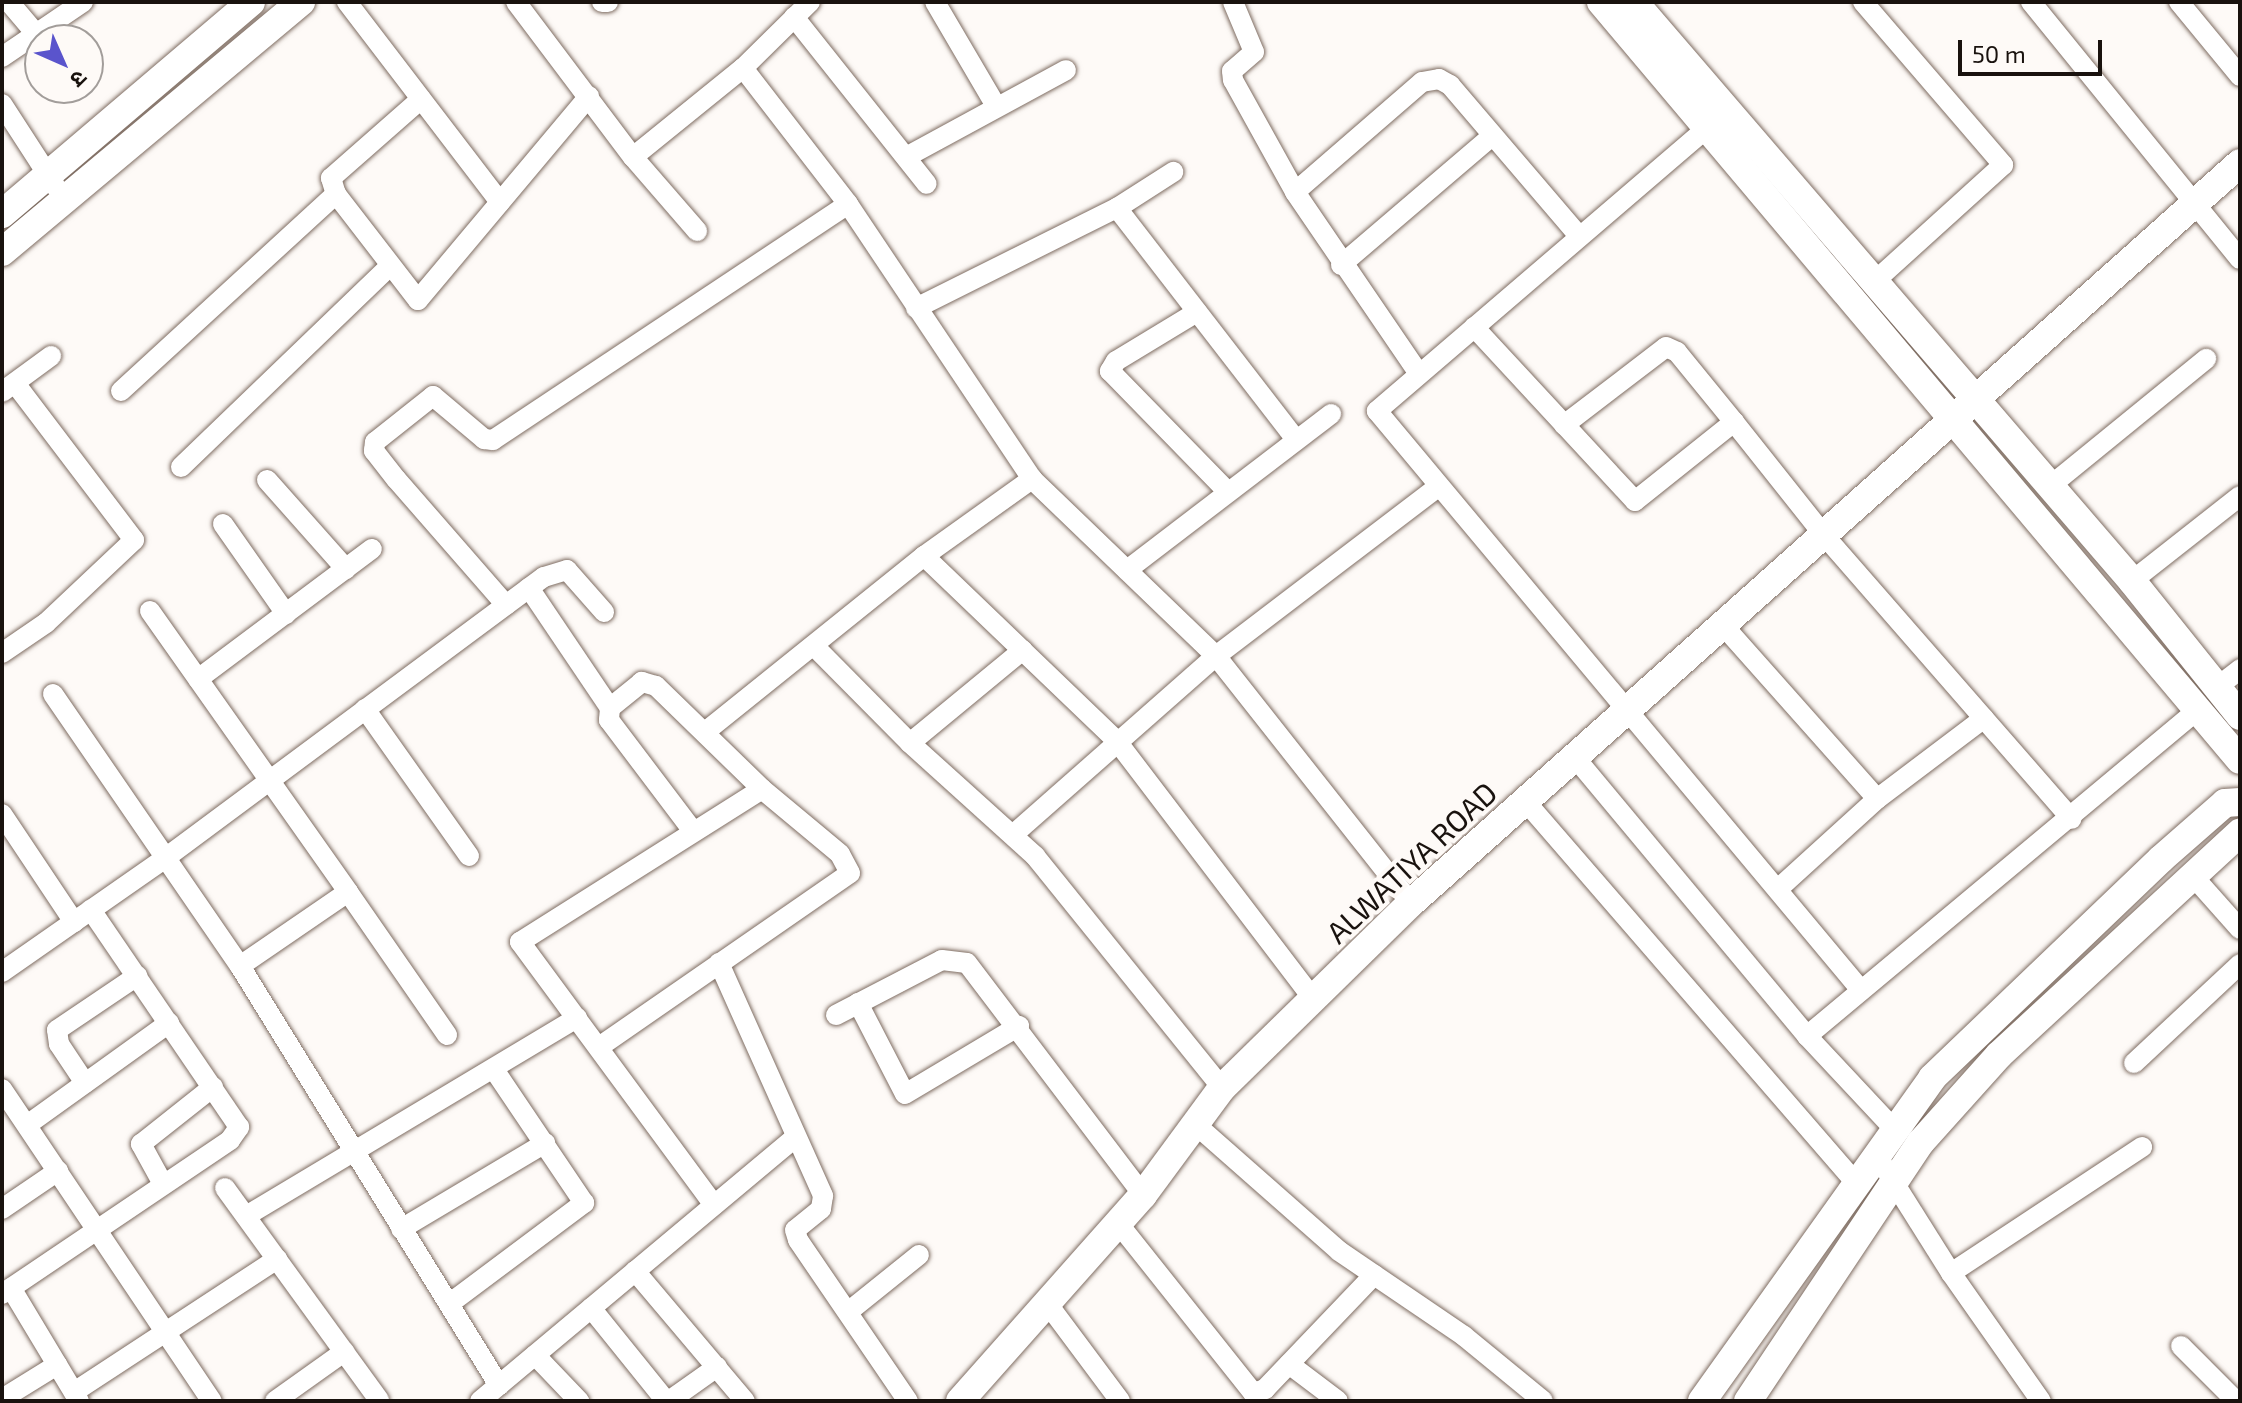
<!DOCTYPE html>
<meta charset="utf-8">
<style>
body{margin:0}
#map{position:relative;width:2242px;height:1403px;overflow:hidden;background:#fefaf7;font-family:"Exo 2","Noto Sans Devanagari",sans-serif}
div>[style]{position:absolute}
.roads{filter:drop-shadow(0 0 2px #7e6c61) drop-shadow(0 0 2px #7e6c61)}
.street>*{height:20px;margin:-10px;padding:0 10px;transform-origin:10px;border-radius:10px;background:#fff}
.secondary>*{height:28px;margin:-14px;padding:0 14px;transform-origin:14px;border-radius:14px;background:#fff}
span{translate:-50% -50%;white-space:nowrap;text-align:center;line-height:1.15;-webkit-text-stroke:8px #fefaf7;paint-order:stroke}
.street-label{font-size:30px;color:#19120e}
.frame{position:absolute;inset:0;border:4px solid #19120e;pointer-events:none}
.north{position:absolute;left:24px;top:24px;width:80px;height:80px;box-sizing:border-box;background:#fefaf7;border:2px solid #a29d9a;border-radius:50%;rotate:135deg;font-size:22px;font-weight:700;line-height:32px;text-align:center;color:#19120e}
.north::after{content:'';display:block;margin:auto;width:28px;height:36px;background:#5a54cc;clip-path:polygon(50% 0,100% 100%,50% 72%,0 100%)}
.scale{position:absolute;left:1958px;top:40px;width:144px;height:36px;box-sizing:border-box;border:4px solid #19120e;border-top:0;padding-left:10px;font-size:24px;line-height:28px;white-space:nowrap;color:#19120e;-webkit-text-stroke:6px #fefaf7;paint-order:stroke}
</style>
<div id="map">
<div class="roads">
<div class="street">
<div style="left:9px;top:2px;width:43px;rotate:49.7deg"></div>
<div style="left:347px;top:2px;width:252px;rotate:52.6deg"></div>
<div style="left:516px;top:2px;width:194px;rotate:53deg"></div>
<div style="left:633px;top:157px;width:98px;rotate:49.1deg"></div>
<div style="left:602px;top:2px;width:6px"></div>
<div style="left:810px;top:2px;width:94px;rotate:135.4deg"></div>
<div style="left:743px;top:68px;width:172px;rotate:52.3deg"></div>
<div style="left:848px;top:204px;width:331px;rotate:56.2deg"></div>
<div style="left:1032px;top:479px;width:255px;rotate:43.9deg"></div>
<div style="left:1216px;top:656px;width:315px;rotate:51.7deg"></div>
<div style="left:935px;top:2px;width:121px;rotate:59.6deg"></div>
<div style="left:1233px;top:2px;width:54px;rotate:67.2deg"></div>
<div style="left:1254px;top:52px;width:29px;rotate:139deg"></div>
<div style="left:1232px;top:71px;width:9px;rotate:84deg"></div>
<div style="left:1233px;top:80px;width:128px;rotate:61deg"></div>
<div style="left:1295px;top:192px;width:218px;rotate:55.7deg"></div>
<div style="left:1863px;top:2px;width:215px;rotate:49.3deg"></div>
<div style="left:2003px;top:165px;width:173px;rotate:137.8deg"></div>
<div style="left:2031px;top:2px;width:331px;rotate:50.9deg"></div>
<div style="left:2179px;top:2px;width:96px;rotate:50.5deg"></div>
<div style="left:794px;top:17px;width:213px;rotate:51.5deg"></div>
<div style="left:2px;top:57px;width:98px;rotate:-34.2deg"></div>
<div style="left:421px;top:99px;width:120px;rotate:138.7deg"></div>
<div style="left:331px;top:178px;width:17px;rotate:73deg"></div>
<div style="left:336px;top:194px;width:134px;rotate:52.3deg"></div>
<div style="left:418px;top:300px;width:266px;rotate:-50deg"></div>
<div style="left:2px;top:104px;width:98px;rotate:57.1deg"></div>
<div style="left:1707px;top:128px;width:435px;rotate:139.4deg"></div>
<div style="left:1377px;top:411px;width:755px;rotate:50.11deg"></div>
<div style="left:633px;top:157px;width:141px;rotate:-39deg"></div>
<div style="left:906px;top:157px;width:182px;rotate:-28.5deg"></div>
<div style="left:1295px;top:192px;width:168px;rotate:-40.9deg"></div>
<div style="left:1422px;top:82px;width:17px;rotate:-10deg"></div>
<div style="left:1439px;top:79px;width:13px;rotate:29deg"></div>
<div style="left:1450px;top:85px;width:197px;rotate:49.5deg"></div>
<div style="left:1117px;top:208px;width:293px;rotate:52.3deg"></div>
<div style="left:1341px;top:265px;width:199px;rotate:-40.5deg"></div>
<div style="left:916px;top:308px;width:225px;rotate:-26.5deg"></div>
<div style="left:1117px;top:208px;width:67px;rotate:-32.7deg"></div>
<div style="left:1197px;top:312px;width:95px;rotate:148.8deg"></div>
<div style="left:1116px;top:361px;width:12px;rotate:121deg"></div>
<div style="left:1110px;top:371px;width:169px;rotate:45.7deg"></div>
<div style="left:1474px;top:327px;width:237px;rotate:47.2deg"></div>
<div style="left:1635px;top:501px;width:127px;rotate:-38.6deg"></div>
<div style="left:1734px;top:422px;width:143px;rotate:51.5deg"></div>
<div style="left:1823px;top:534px;width:378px;rotate:48.9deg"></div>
<div style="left:121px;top:391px;width:292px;rotate:-42.5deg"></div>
<div style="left:2px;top:392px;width:61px;rotate:-36.3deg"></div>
<div style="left:1564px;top:425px;width:128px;rotate:-37.4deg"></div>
<div style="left:1666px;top:347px;width:12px;rotate:24deg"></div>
<div style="left:1677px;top:352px;width:90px;rotate:50.8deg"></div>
<div style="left:181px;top:467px;width:289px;rotate:-43.9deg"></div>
<div style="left:267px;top:480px;width:119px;rotate:48.4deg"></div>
<div style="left:2049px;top:487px;width:203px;rotate:-39.2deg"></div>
<div style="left:223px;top:524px;width:110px;rotate:55deg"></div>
<div style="left:924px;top:556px;width:266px;rotate:43.8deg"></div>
<div style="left:1116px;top:740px;width:327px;rotate:52.7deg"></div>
<div style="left:1127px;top:570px;width:257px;rotate:-37.4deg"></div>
<div style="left:2132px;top:581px;width:137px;rotate:-38.2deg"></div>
<div style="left:529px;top:588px;width:145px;rotate:56deg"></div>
<div style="left:506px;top:605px;width:167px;rotate:-131.1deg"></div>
<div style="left:396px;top:479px;width:36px;rotate:-128deg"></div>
<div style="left:374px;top:451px;width:9px;rotate:-84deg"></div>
<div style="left:375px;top:442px;width:74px;rotate:-38.4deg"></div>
<div style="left:433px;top:396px;width:67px;rotate:40.1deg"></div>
<div style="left:484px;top:439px;width:9px;rotate:6deg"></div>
<div style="left:493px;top:440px;width:426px;rotate:-33.6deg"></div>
<div style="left:150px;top:611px;width:344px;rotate:54.8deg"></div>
<div style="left:348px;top:892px;width:131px;rotate:145.6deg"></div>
<div style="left:1721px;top:623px;width:235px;rotate:48.4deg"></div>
<div style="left:814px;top:646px;width:136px;rotate:45.3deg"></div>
<div style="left:910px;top:743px;width:169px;rotate:42.1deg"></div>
<div style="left:1035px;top:856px;width:298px;rotate:51.1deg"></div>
<div style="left:2px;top:653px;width:53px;rotate:-34.3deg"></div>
<div style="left:46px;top:623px;width:121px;rotate:-43.3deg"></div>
<div style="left:134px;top:540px;width:197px;rotate:-127.2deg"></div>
<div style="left:198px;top:679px;width:217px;rotate:-36.8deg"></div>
<div style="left:2216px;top:688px;width:31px;rotate:-38deg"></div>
<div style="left:53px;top:694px;width:330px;rotate:55.5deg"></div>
<div style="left:240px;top:966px;width:493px;rotate:58.3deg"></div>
<div style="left:365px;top:709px;width:180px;rotate:54.7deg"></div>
<div style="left:705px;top:732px;width:281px;rotate:-38.8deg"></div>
<div style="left:924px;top:556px;width:133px;rotate:-35.5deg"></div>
<div style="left:910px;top:743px;width:146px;rotate:-39.5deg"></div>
<div style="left:1573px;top:755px;width:366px;rotate:50.2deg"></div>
<div style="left:1807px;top:1036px;width:127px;rotate:46.9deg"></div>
<div style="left:1526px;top:802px;width:504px;rotate:49.1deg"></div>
<div style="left:2px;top:814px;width:130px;rotate:56.3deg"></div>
<div style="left:1014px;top:834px;width:269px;rotate:-41.4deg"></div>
<div style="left:1216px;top:656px;width:280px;rotate:-37.3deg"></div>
<div style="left:2193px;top:876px;width:71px;rotate:48.4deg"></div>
<div style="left:1778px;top:889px;width:134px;rotate:-42.3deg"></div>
<div style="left:1877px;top:799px;width:134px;rotate:-37.1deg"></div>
<div style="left:348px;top:892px;width:174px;rotate:55.3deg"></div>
<div style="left:719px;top:963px;width:255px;rotate:65.9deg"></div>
<div style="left:823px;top:1196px;width:13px;rotate:99deg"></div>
<div style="left:821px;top:1209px;width:33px;rotate:141deg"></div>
<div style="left:795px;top:1230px;width:10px;rotate:73deg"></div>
<div style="left:798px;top:1240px;width:195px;rotate:55.7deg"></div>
<div style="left:2px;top:972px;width:198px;rotate:-34.9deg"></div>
<div style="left:164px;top:859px;width:473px;rotate:-36.6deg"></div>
<div style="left:544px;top:577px;width:24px;rotate:-17deg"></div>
<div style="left:567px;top:570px;width:56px;rotate:48.6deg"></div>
<div style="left:858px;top:1003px;width:102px;rotate:62.7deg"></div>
<div style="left:905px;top:1094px;width:133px;rotate:-30.8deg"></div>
<div style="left:836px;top:1015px;width:119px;rotate:-27.4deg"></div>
<div style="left:942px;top:960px;width:25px;rotate:7deg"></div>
<div style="left:967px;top:963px;width:291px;rotate:52.8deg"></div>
<div style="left:1807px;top:1036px;width:505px;rotate:-39.86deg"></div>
<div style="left:599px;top:1047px;width:305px;rotate:-34.7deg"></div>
<div style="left:850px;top:873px;width:21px;rotate:-118deg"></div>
<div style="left:840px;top:854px;width:102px;rotate:-140.2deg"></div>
<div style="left:762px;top:789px;width:148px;rotate:-135.8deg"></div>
<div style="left:656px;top:686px;width:15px;rotate:-164deg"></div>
<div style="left:642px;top:682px;width:41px;rotate:140.9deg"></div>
<div style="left:610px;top:708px;width:12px;rotate:95deg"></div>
<div style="left:609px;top:720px;width:139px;rotate:52.9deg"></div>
<div style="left:2134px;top:1063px;width:145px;rotate:-43deg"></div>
<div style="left:85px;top:1083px;width:47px;rotate:-123.7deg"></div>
<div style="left:59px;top:1044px;width:14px;rotate:-98deg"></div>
<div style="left:57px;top:1030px;width:97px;rotate:-34deg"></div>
<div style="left:2px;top:1089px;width:376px;rotate:56.1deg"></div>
<div style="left:1194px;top:1123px;width:193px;rotate:41.4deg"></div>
<div style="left:1339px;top:1251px;width:151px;rotate:34.2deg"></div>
<div style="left:1464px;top:1336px;width:102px;rotate:39.4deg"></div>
<div style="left:27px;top:1125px;width:175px;rotate:-35.7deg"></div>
<div style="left:1876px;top:1154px;width:141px;rotate:57.8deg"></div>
<div style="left:1951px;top:1273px;width:156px;rotate:54.9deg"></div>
<div style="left:163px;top:1184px;width:46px;rotate:-118.8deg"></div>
<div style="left:141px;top:1144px;width:92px;rotate:-38.4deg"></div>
<div style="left:225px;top:1188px;width:262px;rotate:54deg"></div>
<div style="left:714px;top:1205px;width:327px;rotate:-126.4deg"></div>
<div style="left:520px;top:942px;width:286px;rotate:-32.3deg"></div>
<div style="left:2px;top:1209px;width:68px;rotate:-34.2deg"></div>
<div style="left:246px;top:1216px;width:386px;rotate:-30.9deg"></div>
<div style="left:1118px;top:1223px;width:217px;rotate:51.5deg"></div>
<div style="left:1253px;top:1393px;width:13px;rotate:-18deg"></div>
<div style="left:1265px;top:1389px;width:158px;rotate:-46.3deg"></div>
<div style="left:401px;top:1229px;width:168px;rotate:-30.8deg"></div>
<div style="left:635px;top:1271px;width:170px;rotate:49.8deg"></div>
<div style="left:1951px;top:1273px;width:229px;rotate:-33.4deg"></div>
<div style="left:11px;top:1288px;width:132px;rotate:59deg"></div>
<div style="left:2px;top:1294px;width:275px;rotate:-34deg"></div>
<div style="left:230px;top:1140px;width:16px;rotate:-55deg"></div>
<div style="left:239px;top:1127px;width:263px;rotate:-124.3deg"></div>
<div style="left:1047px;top:1303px;width:122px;rotate:53.3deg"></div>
<div style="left:449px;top:1304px;width:169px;rotate:-36.8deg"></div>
<div style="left:584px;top:1203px;width:159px;rotate:-124deg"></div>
<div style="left:591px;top:1308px;width:119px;rotate:51.1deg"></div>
<div style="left:848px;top:1312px;width:91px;rotate:-38.8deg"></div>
<div style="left:2181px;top:1346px;width:78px;rotate:45deg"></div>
<div style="left:535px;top:1355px;width:64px;rotate:46.3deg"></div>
<div style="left:1289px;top:1364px;width:61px;rotate:37.1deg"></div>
<div style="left:74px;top:1392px;width:243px;rotate:-33.2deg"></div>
<div style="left:2px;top:1399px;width:65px;rotate:-31.7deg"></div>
<div style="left:275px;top:1401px;width:85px;rotate:-35.4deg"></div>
<div style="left:480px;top:1401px;width:410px;rotate:-39.9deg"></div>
<div style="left:669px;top:1401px;width:59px;rotate:-35.3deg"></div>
</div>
<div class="secondary">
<div style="left:1601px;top:2px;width:991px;rotate:49.87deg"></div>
<div style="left:1634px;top:2px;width:764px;rotate:49.3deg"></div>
<div style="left:2132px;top:581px;width:173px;rotate:51.3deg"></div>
<div style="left:2px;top:214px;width:327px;rotate:-40.4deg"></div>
<div style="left:2px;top:252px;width:390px;rotate:-39.9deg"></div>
<div style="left:960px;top:1401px;width:276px;rotate:-48.4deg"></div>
<div style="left:1143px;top:1195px;width:133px;rotate:-53.6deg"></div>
<div style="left:1222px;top:1088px;width:264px;rotate:-44.4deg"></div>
<div style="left:1411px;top:903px;width:1111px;rotate:-41.75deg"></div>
<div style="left:1702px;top:1401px;width:397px;rotate:-54.5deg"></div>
<div style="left:1932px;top:1078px;width:317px;rotate:-43.7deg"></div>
<div style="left:2161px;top:859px;width:85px;rotate:-41.2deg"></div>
<div style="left:2225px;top:803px;width:15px;rotate:-4deg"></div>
<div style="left:1748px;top:1401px;width:311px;rotate:-56.3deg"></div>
<div style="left:1921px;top:1142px;width:117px;rotate:-48.1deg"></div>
<div style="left:1999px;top:1055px;width:328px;rotate:-42.7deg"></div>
</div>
</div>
<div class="street-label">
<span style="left:1411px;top:862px;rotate:-43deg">ALWATIYA ROAD</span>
</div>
<div class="frame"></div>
<div class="north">उ</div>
<div class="scale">50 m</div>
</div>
